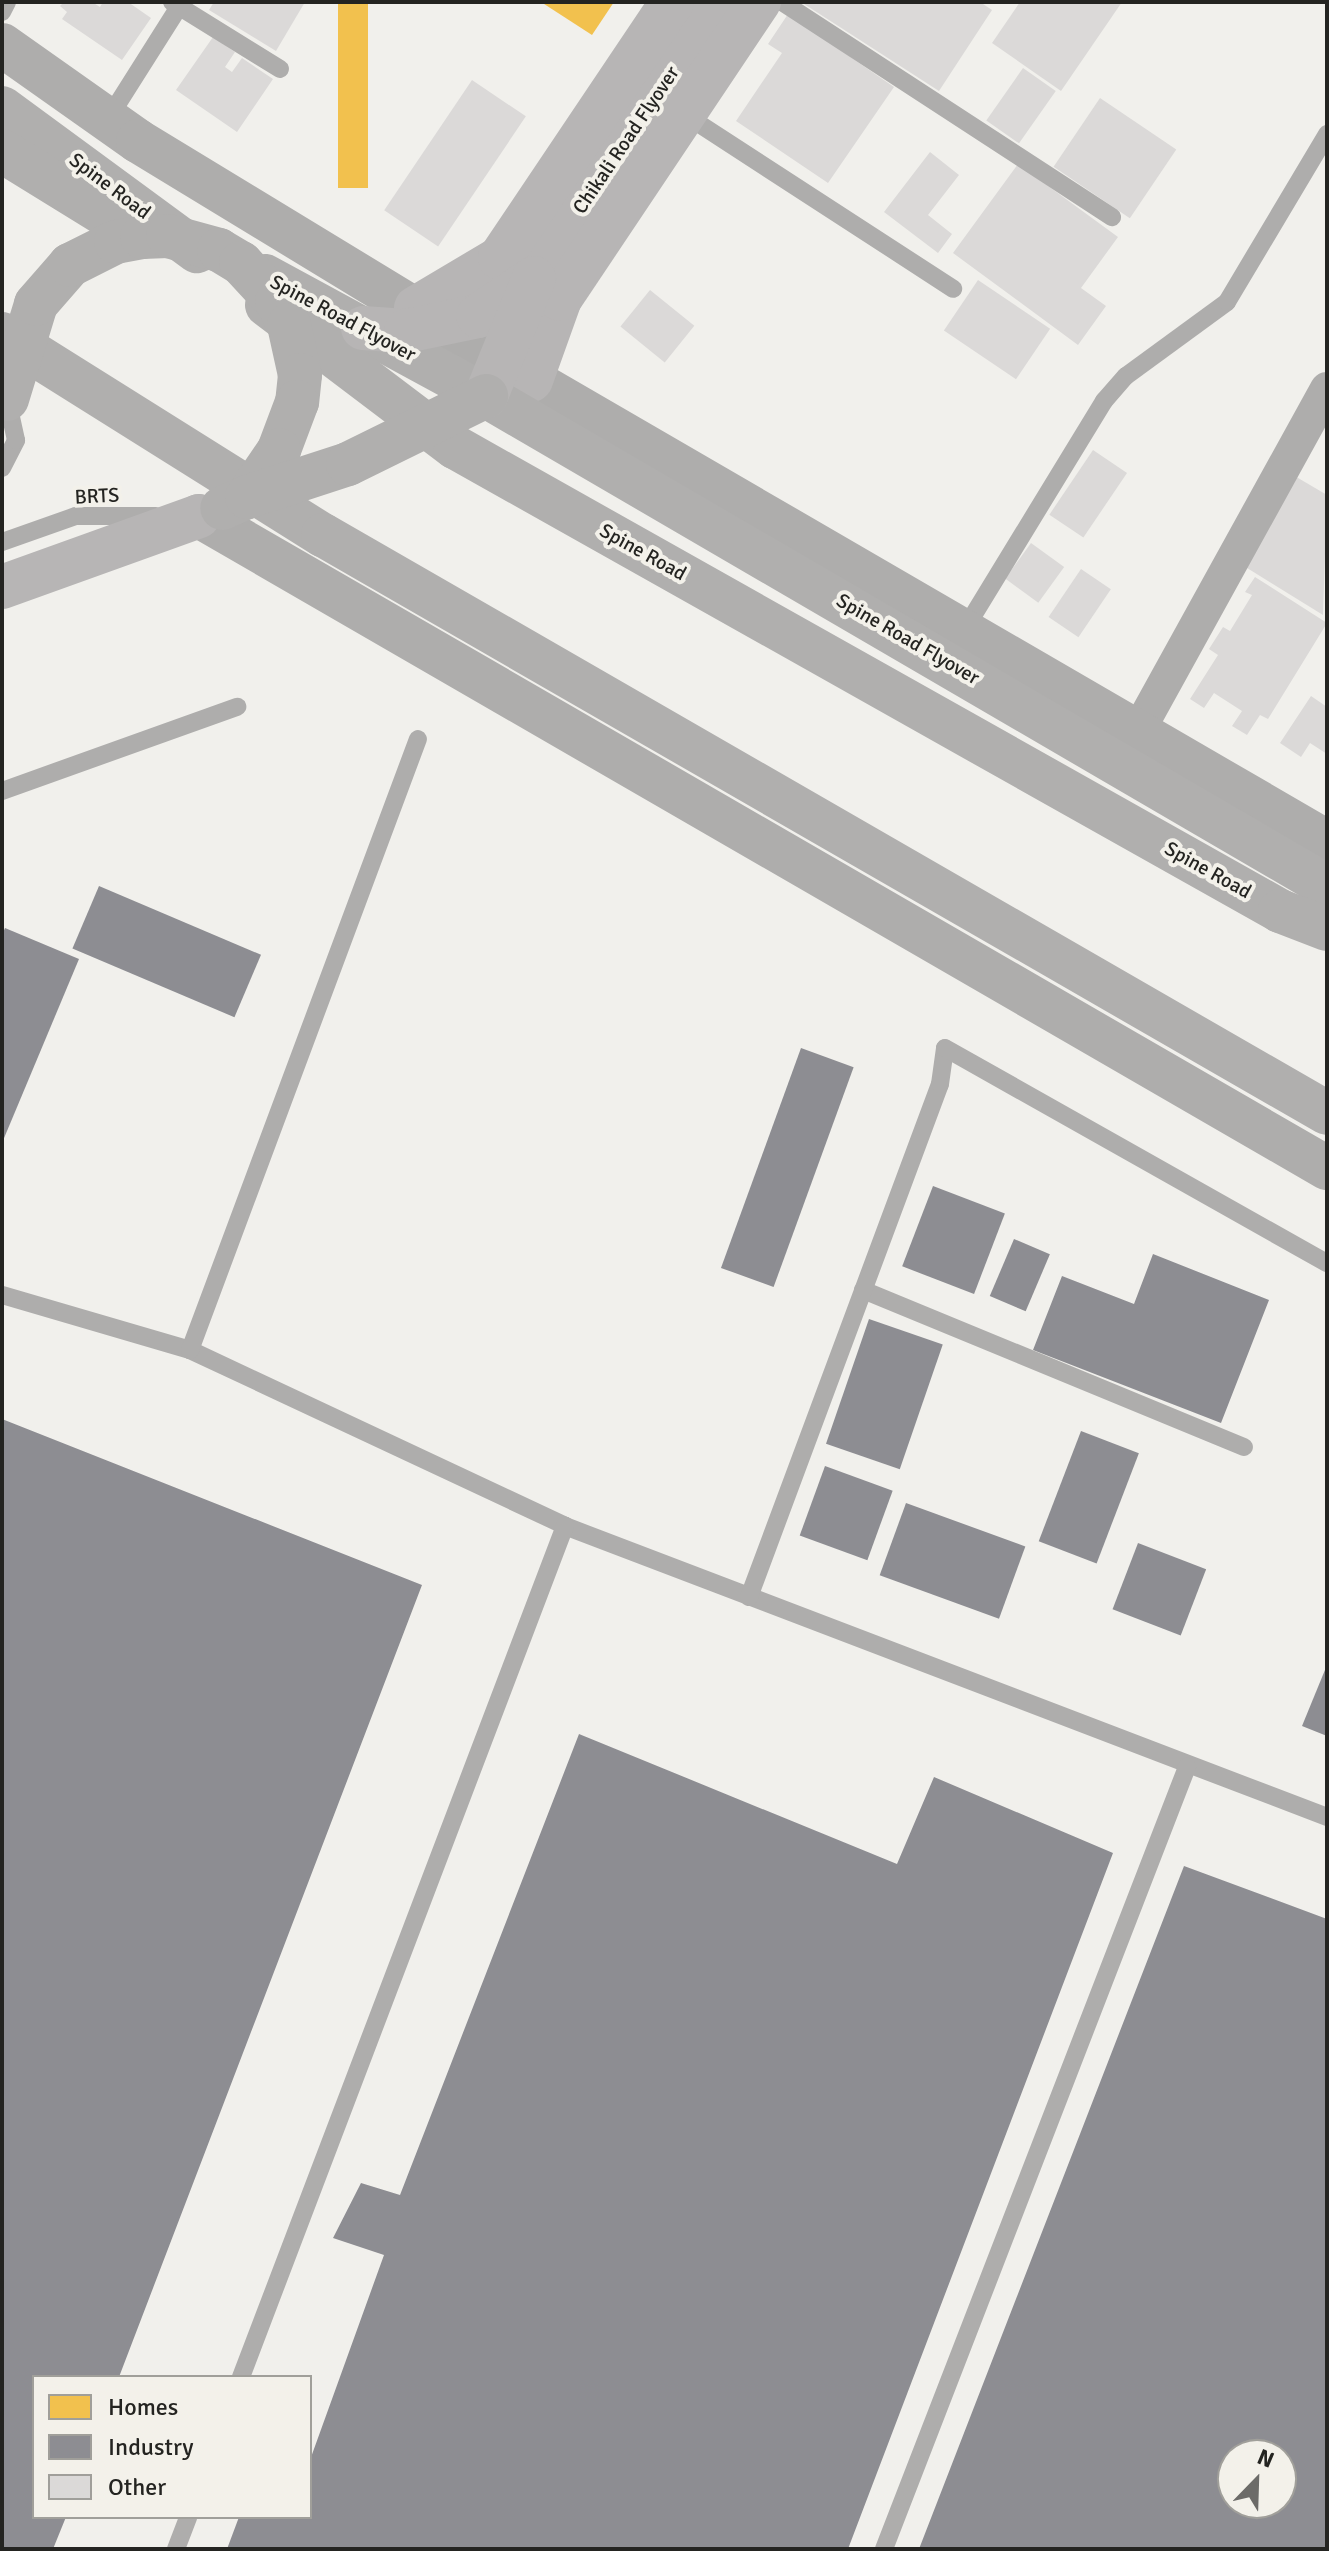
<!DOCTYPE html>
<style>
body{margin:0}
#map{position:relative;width:1329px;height:2551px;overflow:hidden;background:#f1f0ec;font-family:Signika,sans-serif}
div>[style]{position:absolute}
.homes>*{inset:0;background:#f2c14e;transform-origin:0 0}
.industry>*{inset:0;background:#8d8d92;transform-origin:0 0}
.building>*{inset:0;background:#dbd9d8;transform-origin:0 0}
.service>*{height:18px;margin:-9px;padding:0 9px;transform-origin:9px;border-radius:9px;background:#aeadac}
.minor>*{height:34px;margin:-17px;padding:0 17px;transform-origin:17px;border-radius:17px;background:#aeadac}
.tertiary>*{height:44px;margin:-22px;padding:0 22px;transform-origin:22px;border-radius:22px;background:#aeadac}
.secondary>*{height:44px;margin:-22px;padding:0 22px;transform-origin:22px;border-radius:22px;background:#b7b5b5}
.primary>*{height:44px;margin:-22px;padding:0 22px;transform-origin:22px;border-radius:22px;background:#b0afae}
.secondary-bridge>*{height:44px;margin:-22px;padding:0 22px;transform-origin:22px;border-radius:22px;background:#b7b5b5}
.primary-bridge>*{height:44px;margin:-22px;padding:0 22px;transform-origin:22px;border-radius:22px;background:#b0afae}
span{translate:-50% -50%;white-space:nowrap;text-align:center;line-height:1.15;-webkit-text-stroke:8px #f3f1ea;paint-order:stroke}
.street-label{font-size:20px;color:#242421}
.frame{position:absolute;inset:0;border:4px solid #242421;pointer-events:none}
.legend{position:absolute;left:32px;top:2375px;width:280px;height:144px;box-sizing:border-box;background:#f3f1ea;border:2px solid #a09f9a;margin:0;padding:10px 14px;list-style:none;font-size:24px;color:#242421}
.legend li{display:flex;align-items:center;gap:16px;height:40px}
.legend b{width:40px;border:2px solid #a09f9a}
.north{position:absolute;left:1217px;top:2439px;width:80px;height:80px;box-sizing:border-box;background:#f3f1ea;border:2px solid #a09f9a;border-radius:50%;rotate:23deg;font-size:22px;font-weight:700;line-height:32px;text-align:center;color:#242421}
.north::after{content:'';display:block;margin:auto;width:28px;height:36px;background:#6c6b68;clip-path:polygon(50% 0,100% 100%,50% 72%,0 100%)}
</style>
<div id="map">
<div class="homes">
<div style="left:338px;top:2px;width:30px;height:186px"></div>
<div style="clip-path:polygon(541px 2px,614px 2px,592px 35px)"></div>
</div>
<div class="industry">
<div style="left:99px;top:886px;width:176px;height:68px;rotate:23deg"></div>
<div style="clip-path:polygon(5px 928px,79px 959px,2px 1143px,2px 935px)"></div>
<div style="left:801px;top:1048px;width:56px;height:234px;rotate:20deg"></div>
<div style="left:933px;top:1186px;width:77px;height:86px;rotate:21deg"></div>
<div style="left:1014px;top:1239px;width:39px;height:62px;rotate:23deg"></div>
<div style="clip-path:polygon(1153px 1254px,1269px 1300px,1221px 1423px,1033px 1350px,1062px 1276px,1134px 1304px)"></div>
<div style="left:869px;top:1319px;width:78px;height:132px;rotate:19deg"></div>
<div style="clip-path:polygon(2px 1419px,422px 1585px,119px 2377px,34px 2377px,34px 2517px,66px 2517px,53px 2549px,2px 2549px)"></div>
<div style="left:1081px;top:1431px;width:62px;height:118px;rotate:21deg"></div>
<div style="left:825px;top:1466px;width:72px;height:74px;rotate:20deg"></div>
<div style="left:906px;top:1503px;width:127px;height:77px;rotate:20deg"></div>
<div style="left:1138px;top:1543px;width:73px;height:71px;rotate:21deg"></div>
<div style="clip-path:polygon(1327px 1665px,1327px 1736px,1302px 1726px)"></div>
<div style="clip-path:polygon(579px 1734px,897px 1864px,934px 1777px,1113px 1853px,848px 2549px,227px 2549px,239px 2517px,310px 2517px,310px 2460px,384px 2255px,333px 2238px,361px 2183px,400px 2195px)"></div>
<div style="clip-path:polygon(evenodd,1184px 1866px,1327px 1919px,1327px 2549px,919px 2549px,1184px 1866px,1233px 2455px,1281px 2455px,1281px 2503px,1233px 2503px,1233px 2455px)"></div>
</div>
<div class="building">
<div style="clip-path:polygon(64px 2px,92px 2px,100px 7px,103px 2px,128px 2px,151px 18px,122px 60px,62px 19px,67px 12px,60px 6px)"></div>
<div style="clip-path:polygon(214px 2px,305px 2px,276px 51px,209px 10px)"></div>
<div style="clip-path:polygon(801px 2px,980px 2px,992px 10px,939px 91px)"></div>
<div style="clip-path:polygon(1020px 2px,1122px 2px,1061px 91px,992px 43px)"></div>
<div style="clip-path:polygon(788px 14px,894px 87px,828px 183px,736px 121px,782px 53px,768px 44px)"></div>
<div style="clip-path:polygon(213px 37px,235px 52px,225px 67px,232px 72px,242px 58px,273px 79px,237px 132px,176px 90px)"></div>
<div style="left:1023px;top:68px;width:40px;height:64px;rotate:35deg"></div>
<div style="left:472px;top:80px;width:65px;height:157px;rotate:34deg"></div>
<div style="left:1100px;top:98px;width:92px;height:83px;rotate:34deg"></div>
<div style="clip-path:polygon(930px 152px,959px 175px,928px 215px,952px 234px,938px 253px,884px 212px)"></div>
<div style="clip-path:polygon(1018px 164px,1118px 237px,1081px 288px,1106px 306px,1078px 345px,953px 253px)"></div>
<div style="left:978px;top:280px;width:87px;height:61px;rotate:34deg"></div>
<div style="left:650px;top:290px;width:57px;height:47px;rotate:39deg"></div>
<div style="left:1093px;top:450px;width:41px;height:78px;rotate:34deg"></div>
<div style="clip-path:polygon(1293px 475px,1327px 495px,1323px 615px,1239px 563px)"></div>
<div style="left:1031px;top:543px;width:41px;height:44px;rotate:36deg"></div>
<div style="left:1081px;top:569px;width:36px;height:58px;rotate:34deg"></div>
<div style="clip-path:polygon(1255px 577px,1327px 623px,1268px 719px,1260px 715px,1247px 735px,1232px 726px,1242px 711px,1214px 693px,1204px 708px,1190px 699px,1218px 655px,1209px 649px,1223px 627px,1230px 631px,1252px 595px,1245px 592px)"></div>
<div style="clip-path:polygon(1311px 696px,1327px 707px,1327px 754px,1310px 743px,1301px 757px,1280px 743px)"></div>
</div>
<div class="service">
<div style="left:172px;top:2px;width:127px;rotate:31.8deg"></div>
<div style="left:782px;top:2px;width:394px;rotate:33.1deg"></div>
<div style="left:2px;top:12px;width:11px;rotate:-63deg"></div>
<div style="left:684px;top:114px;width:321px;rotate:33deg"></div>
<div style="left:108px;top:119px;width:138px;rotate:-57.7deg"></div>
<div style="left:2px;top:468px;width:31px;rotate:-63deg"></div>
<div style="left:16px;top:440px;width:42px;rotate:-102.4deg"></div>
<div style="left:2px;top:542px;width:78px;rotate:-19.4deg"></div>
<div style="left:76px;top:516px;width:80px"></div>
<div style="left:963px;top:632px;width:271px;rotate:-58.6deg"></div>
<div style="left:1104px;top:401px;width:33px;rotate:-49deg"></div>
<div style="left:1126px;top:376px;width:125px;rotate:-36.2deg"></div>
<div style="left:1227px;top:302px;width:196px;rotate:-59.2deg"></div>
<div style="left:2px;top:791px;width:250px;rotate:-19.7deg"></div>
<div style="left:863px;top:1290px;width:412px;rotate:22.4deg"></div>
<div style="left:2px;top:1295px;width:196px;rotate:16.3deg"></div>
<div style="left:190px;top:1350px;width:414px;rotate:25.1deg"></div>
<div style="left:565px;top:1526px;width:816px;rotate:20.9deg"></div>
<div style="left:190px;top:1350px;width:652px;rotate:-69.54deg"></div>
<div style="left:749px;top:1597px;width:547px;rotate:-69.58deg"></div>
<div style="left:940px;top:1084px;width:36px;rotate:-82deg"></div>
<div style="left:945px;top:1048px;width:438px;rotate:29.4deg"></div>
<div style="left:241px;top:2377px;width:911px;rotate:-69.16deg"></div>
<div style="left:176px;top:2549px;width:34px;rotate:-69deg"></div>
<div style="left:884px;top:2549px;width:839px;rotate:-68.82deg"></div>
</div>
<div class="minor">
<div style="left:1137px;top:733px;width:393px;rotate:-61.1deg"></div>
</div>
<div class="tertiary">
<div style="left:2px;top:45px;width:166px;rotate:35.2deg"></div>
<div style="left:138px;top:141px;width:460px;rotate:31.3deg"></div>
<div style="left:531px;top:380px;width:920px;rotate:30.13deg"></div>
<div style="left:199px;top:516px;width:1303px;rotate:30.03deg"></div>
</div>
<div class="secondary">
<div style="left:534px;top:278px;width:332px;rotate:-56.3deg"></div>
<div style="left:416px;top:308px;width:98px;rotate:-30.8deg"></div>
<div style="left:500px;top:258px;width:308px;rotate:-56.1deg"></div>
<div style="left:531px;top:380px;width:86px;rotate:-70.3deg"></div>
<div style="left:560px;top:299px;width:358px;rotate:-56.2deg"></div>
<div style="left:2px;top:587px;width:209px;rotate:-19.8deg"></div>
</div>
<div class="primary">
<div style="left:2px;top:108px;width:242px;rotate:36.3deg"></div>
<div style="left:2px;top:151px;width:134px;rotate:31.6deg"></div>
<div style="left:265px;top:276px;width:251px;rotate:28.5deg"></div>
<div style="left:486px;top:396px;width:973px;rotate:30.23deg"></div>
<div style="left:267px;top:305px;width:236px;rotate:37.1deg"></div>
<div style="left:455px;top:447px;width:947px;rotate:29.35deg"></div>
<div style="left:1280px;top:911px;width:50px;rotate:21deg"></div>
<div style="left:2px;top:334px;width:379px;rotate:32.1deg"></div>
<div style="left:323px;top:535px;width:1158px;rotate:29.93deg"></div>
</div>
<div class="secondary-bridge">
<div style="left:363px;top:328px;width:43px;rotate:4deg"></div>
<div style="left:406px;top:331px;width:74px;rotate:-11.8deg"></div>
<div style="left:478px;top:316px;width:68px;rotate:-34.2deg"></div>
<div style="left:486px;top:396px;width:127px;rotate:-67.9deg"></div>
</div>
<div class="primary-bridge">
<div style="left:7px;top:399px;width:99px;rotate:-73deg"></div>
<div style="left:36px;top:304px;width:52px;rotate:-48.9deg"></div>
<div style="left:70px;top:265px;width:51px;rotate:-26.6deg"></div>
<div style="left:116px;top:242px;width:26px;rotate:-11deg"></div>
<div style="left:142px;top:237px;width:26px;rotate:-2deg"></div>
<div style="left:168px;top:236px;width:53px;rotate:15.4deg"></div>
<div style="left:219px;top:250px;width:26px;rotate:31deg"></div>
<div style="left:241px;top:263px;width:53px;rotate:47.3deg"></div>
<div style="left:277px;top:302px;width:26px;rotate:62deg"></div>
<div style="left:289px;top:325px;width:51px;rotate:77.6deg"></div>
<div style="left:300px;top:375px;width:27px;rotate:96deg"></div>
<div style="left:297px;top:402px;width:51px;rotate:110.6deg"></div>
<div style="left:279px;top:450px;width:57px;rotate:124.2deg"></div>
<div style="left:247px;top:497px;width:27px;rotate:156deg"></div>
<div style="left:247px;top:497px;width:106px;rotate:-18.1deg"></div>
<div style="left:348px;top:464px;width:154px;rotate:-26.2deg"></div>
</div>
<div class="street-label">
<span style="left:626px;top:140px;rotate:-56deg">Chikali Road Flyover</span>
<span style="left:110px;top:186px;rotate:37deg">Spine Road</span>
<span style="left:343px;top:318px;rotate:28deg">Spine Road Flyover</span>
<span style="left:97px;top:496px;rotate:-3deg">BRTS</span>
<span style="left:643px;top:552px;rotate:29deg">Spine Road</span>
<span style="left:908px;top:639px;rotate:30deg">Spine Road Flyover</span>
<span style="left:1208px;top:870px;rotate:29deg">Spine Road</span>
</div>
<div class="frame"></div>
<ul class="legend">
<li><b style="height:22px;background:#f2c14e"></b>Homes</li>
<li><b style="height:22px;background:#8d8d92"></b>Industry</li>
<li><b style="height:22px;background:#dbd9d8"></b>Other</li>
</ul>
<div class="north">N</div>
</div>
